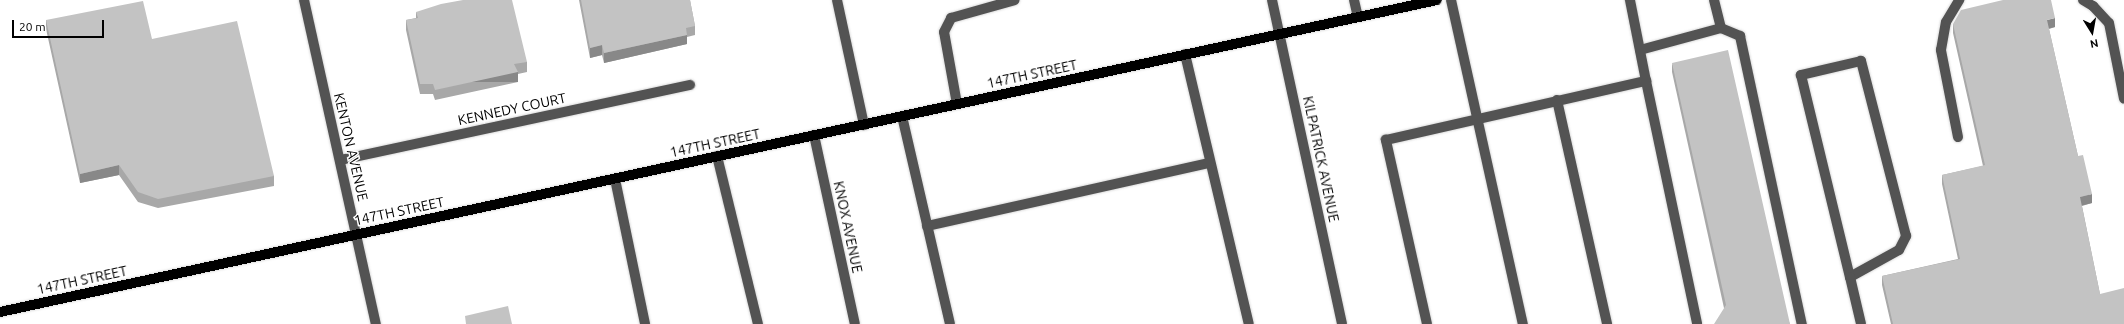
<!DOCTYPE html>
<style>
body{margin:0}
#map{position:relative;width:2124px;height:324px;overflow:hidden;background:#fff;font-family:Ubuntu,sans-serif}
div>[style]{position:absolute}
.roads{filter:drop-shadow(0 0 1px #dbdbdb) drop-shadow(0 0 1px #dbdbdb)}
.minor>*{height:10px;margin:-5px;padding:0 5px;transform-origin:5px;border-radius:5px;background:#535353}
.major>*{height:10px;margin:-5px;padding:0 5px;transform-origin:5px;border-radius:5px;background:#000}
.wall>*{inset:0;background:#a8a8a8}
.shaded-wall>*{inset:0;background:#888;transform-origin:0 0}
.building>*{inset:0;background:#c3c3c3}
span{translate:-50% -50%;white-space:nowrap;text-align:center;line-height:1.15;-webkit-text-stroke:3px #fff;paint-order:stroke}
.street-label{font-size:14px;color:#000}
.north{position:absolute;left:2072px;top:12px;width:40px;height:40px;-webkit-text-stroke:3px #fff;paint-order:stroke;rotate:169deg;font-size:11px;font-weight:700;line-height:16px;text-align:center;color:#000}
.north::after{content:'';display:block;margin:auto;width:14px;height:18px;background:#000;clip-path:polygon(50% 0,100% 100%,50% 72%,0 100%)}
.scale{position:absolute;left:12px;top:20px;width:92px;height:18px;box-sizing:border-box;border:2px solid #000;border-top:0;padding-left:5px;font-size:12px;line-height:14px;white-space:nowrap;color:#000;-webkit-text-stroke:3px #fff;paint-order:stroke}
</style>
<div id="map">
<div class="roads">
<div class="minor">
<div style="left:304px;top:0;width:332px;rotate:77.5deg"></div>
<div style="left:837px;top:0;width:128px;rotate:77.8deg"></div>
<div style="left:1272px;top:0;width:331px;rotate:77.8deg"></div>
<div style="left:1354px;top:0;width:17px;rotate:77deg"></div>
<div style="left:1451px;top:0;width:332px;rotate:77.5deg"></div>
<div style="left:1714px;top:0;width:29px;rotate:76deg"></div>
<div style="left:2083px;top:0;width:12px;rotate:31deg"></div>
<div style="left:2093px;top:6px;width:23px;rotate:47deg"></div>
<div style="left:2109px;top:23px;width:77px;rotate:78.8deg"></div>
<div style="left:1640px;top:50px;width:84px;rotate:-15.2deg"></div>
<div style="left:1721px;top:28px;width:21px;rotate:23deg"></div>
<div style="left:1740px;top:36px;width:295px;rotate:77.9deg"></div>
<div style="left:1185px;top:54px;width:277px;rotate:76.7deg"></div>
<div style="left:1646px;top:81px;width:248px;rotate:78.1deg"></div>
<div style="left:1557px;top:100px;width:230px;rotate:77.4deg"></div>
<div style="left:957px;top:104px;width:73px;rotate:-100.2deg"></div>
<div style="left:944px;top:32px;width:16px;rotate:-63deg"></div>
<div style="left:951px;top:18px;width:66px;rotate:-15.7deg"></div>
<div style="left:902px;top:116px;width:213px;rotate:77deg"></div>
<div style="left:814px;top:135px;width:193px;rotate:77.8deg"></div>
<div style="left:1958px;top:137px;width:89px;rotate:-101.1deg"></div>
<div style="left:1941px;top:50px;width:28px;rotate:-80deg"></div>
<div style="left:1946px;top:22px;width:26px;rotate:-59deg"></div>
<div style="left:717px;top:156px;width:173px;rotate:76.3deg"></div>
<div style="left:340px;top:160px;width:358px;rotate:-12.1deg"></div>
<div style="left:615px;top:179px;width:148px;rotate:78.3deg"></div>
<div style="left:927px;top:226px;width:289px;rotate:-12.6deg"></div>
<div style="left:1850px;top:277px;width:56px;rotate:-28.9deg"></div>
<div style="left:1899px;top:250px;width:16px;rotate:-63deg"></div>
<div style="left:1906px;top:236px;width:181px;rotate:-104.4deg"></div>
<div style="left:1861px;top:61px;width:62px;rotate:166.9deg"></div>
<div style="left:1801px;top:75px;width:208px;rotate:76.4deg"></div>
<div style="left:1850px;top:277px;width:48px;rotate:76.8deg"></div>
<div style="left:1427px;top:324px;width:189px;rotate:-102.6deg"></div>
<div style="left:1386px;top:140px;width:267px;rotate:-12.8deg"></div>
<div style="left:1646px;top:81px;width:83px;rotate:-101.2deg"></div>
</div>
<div class="major">
<div style="left:0;top:312px;width:1470px;rotate:-12.25deg"></div>
</div>
</div>
<div class="wall">
<div style="clip-path:polygon(579px 0,690px 0,695px 26px,695px 35px,687px 37px,687px 44px,604px 63px,602px 55px,590px 58px)"></div>
<div style="clip-path:polygon(416px 12px,527px 62px,527px 72px,518px 74px,518px 82px,435px 100px,433px 94px,420px 94px,406px 30px,406px 20px,416px 18px)"></div>
<div style="clip-path:polygon(46px 20px,152px 39px,274px 176px,274px 186px,158px 208px,138px 202px,119px 175px,80px 183px,46px 29px)"></div>
<div style="clip-path:polygon(1953px 24px,2055px 27px,2049px 29px,2078px 156px,2092px 203px,2082px 206px,2100px 294px,2124px 324px,1891px 324px,1882px 285px,1882px 276px,1958px 259px,1942px 184px,1942px 175px,1983px 166px,1953px 33px)"></div>
<div style="clip-path:polygon(1672px 63px,1790px 324px,1724px 308px,1672px 72px)"></div>
</div>
<div class="shaded-wall">
<div style="clip-path:polygon(2055px 18px,2055px 27px,2047px 29px,2047px 20px)"></div>
<div style="clip-path:polygon(687px 35px,687px 44px,604px 63px,604px 53px)"></div>
<div style="clip-path:polygon(602px 45px,602px 55px,590px 58px,590px 48px)"></div>
<div style="left:518px;top:72px;width:10px;height:85px;rotate:90deg"></div>
<div style="clip-path:polygon(119px 165px,119px 175px,80px 183px,80px 174px)"></div>
<div style="clip-path:polygon(2092px 194px,2092px 203px,2080px 206px,2080px 197px)"></div>
</div>
<div class="building">
<div style="clip-path:polygon(463px 0,512px 0,527px 62px,514px 64px,518px 72px,435px 90px,433px 84px,420px 84px,406px 20px,418px 18px,416px 12px,441px 4px)"></div>
<div style="clip-path:polygon(581px 0,690px 0,695px 26px,686px 28px,687px 35px,604px 53px,602px 45px,590px 48px)"></div>
<div style="clip-path:polygon(2003px 0,2051px 0,2055px 18px,2047px 20px,2078px 156px,2083px 155px,2092px 194px,2080px 197px,2100px 294px,2124px 288px,2124px 324px,1893px 324px,1882px 276px,1960px 259px,1942px 175px,1985px 165px,1953px 24px,1961px 10px)"></div>
<div style="clip-path:polygon(143px 1px,152px 39px,237px 21px,274px 176px,158px 199px,138px 192px,119px 165px,80px 174px,46px 20px)"></div>
<div style="clip-path:polygon(1728px 50px,1790px 324px,1714px 324px,1726px 305px,1672px 63px)"></div>
<div style="clip-path:polygon(508px 306px,512px 324px,466px 324px,465px 316px)"></div>
</div>
<div class="street-label">
<span style="left:1032px;top:74px;rotate:-12deg">147TH STREET</span>
<span style="left:512px;top:109px;rotate:-12deg">KENNEDY COURT</span>
<span style="left:715px;top:143px;rotate:-12deg">147TH STREET</span>
<span style="left:351px;top:147px;rotate:77deg">KENTON AVENUE</span>
<span style="left:1321px;top:159px;rotate:78deg">KILPATRICK AVENUE</span>
<span style="left:399px;top:211px;rotate:-12deg">147TH STREET</span>
<span style="left:848px;top:227px;rotate:78deg">KNOX AVENUE</span>
<span style="left:82px;top:280px;rotate:-12deg">147TH STREET</span>
</div>
<div class="north">N</div>
<div class="scale">20 m</div>
</div>
